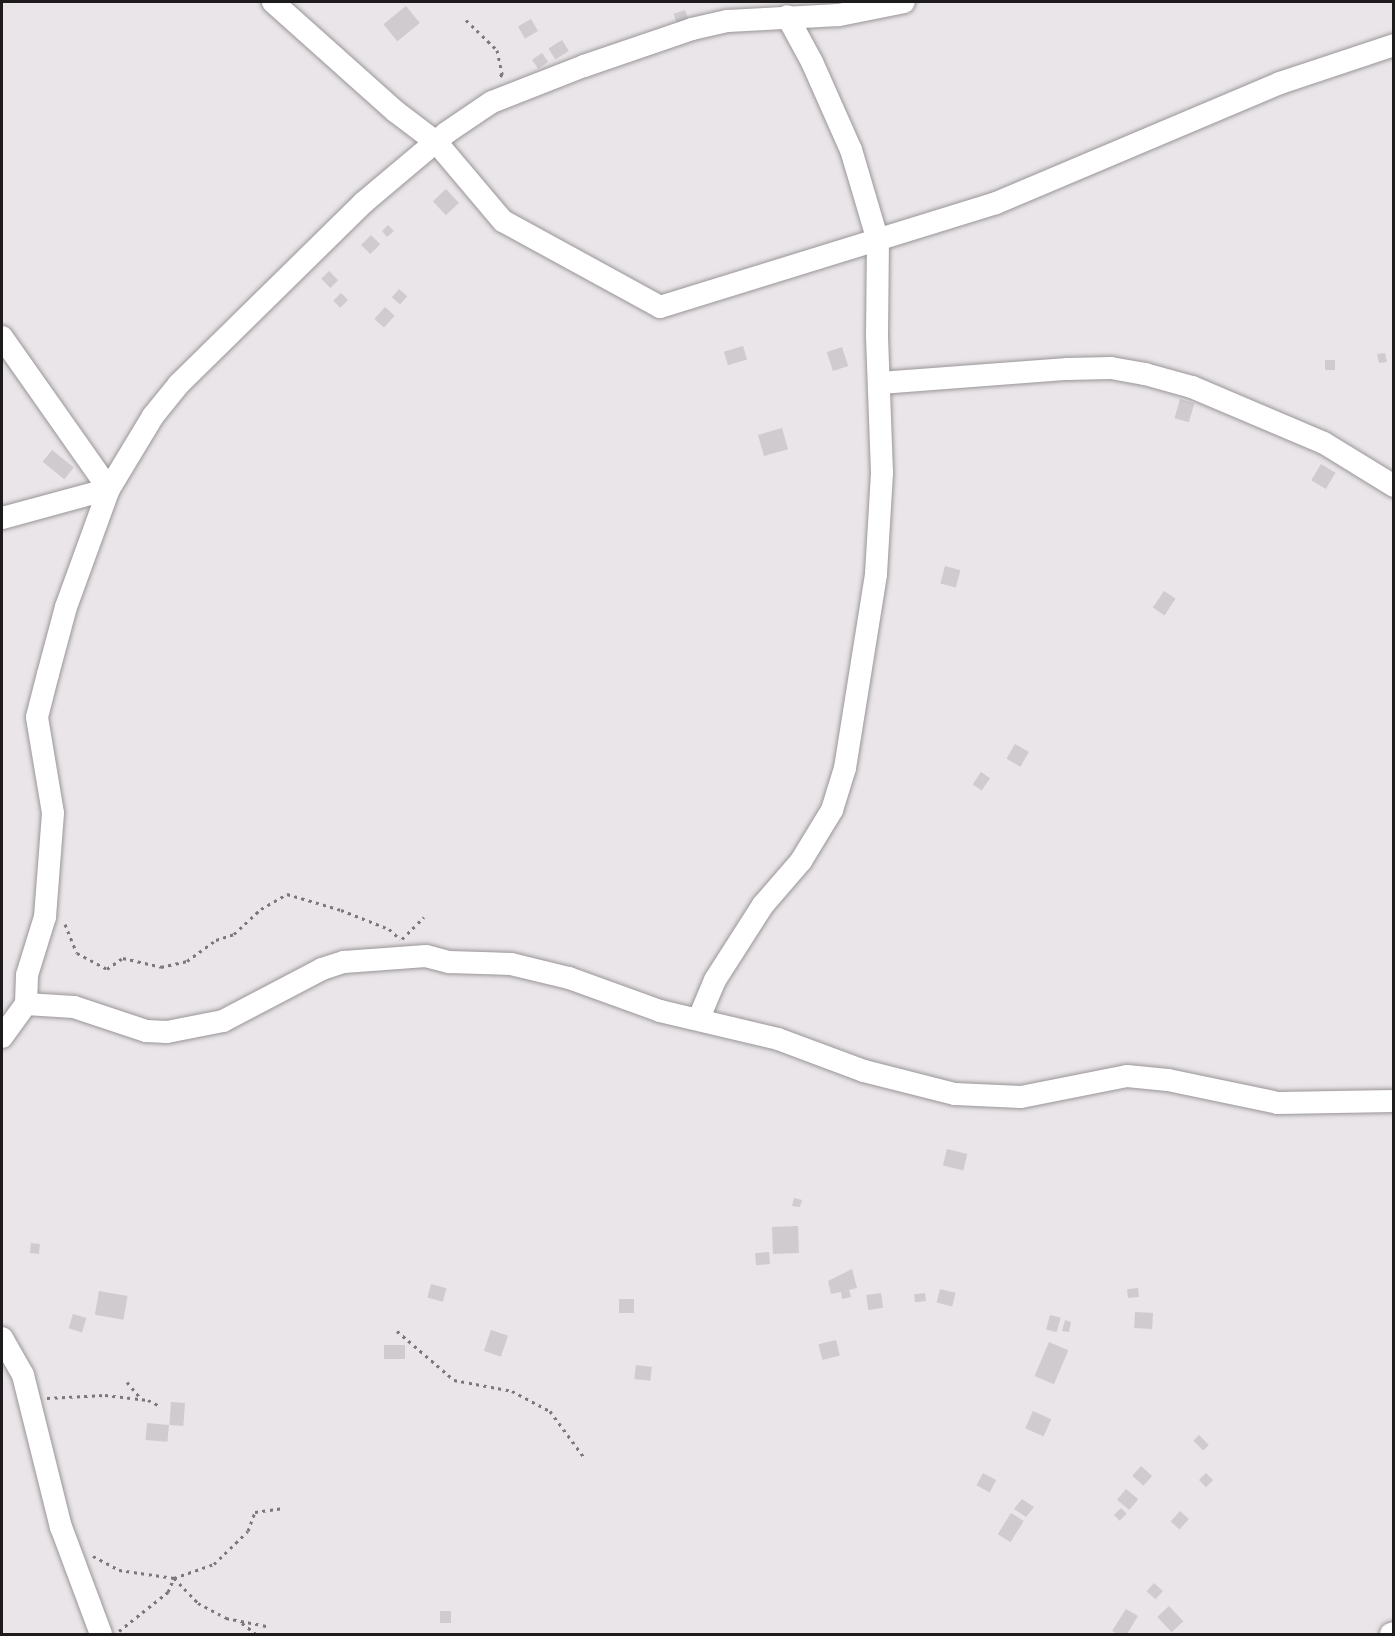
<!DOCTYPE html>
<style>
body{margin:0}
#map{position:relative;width:1395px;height:1636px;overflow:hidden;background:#e9e5e8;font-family:Quicksand,sans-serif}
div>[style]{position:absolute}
.building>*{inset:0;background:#cfcbcf;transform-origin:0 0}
.path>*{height:3px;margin-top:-1.5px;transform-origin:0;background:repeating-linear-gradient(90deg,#7b787a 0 3px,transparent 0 7.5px)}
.roads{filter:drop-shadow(0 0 2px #999598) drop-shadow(0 0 2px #999598)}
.minor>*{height:22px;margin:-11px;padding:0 11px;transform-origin:11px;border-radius:11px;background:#fff}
span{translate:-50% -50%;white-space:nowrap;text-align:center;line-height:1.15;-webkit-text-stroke:4.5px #e9e5e8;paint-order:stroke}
.frame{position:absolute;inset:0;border:3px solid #1d1b1c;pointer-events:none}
</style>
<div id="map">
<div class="building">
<div style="left:406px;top:6px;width:22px;height:29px;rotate:51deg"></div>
<div style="left:685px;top:10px;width:13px;height:12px;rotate:72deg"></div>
<div style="left:531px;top:19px;width:14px;height:15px;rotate:60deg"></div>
<div style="left:562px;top:40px;width:13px;height:16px;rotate:58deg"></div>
<div style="left:542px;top:53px;width:11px;height:12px;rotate:56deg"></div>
<div style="left:446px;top:189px;width:19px;height:18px;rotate:47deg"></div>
<div style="clip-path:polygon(388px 225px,394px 231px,387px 237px,382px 231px)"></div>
<div style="left:371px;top:235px;width:13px;height:14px;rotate:45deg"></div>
<div style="left:329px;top:271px;width:13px;height:11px;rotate:45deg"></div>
<div style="left:399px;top:289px;width:11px;height:11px;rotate:41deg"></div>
<div style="left:341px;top:293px;width:10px;height:11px;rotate:45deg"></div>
<div style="left:385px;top:307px;width:13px;height:16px;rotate:42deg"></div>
<div style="left:743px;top:346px;width:14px;height:20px;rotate:73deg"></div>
<div style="left:842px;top:347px;width:20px;height:16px;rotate:72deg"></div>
<div style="clip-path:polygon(1385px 353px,1387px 362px,1379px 363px,1377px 354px)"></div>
<div style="left:1325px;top:360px;width:10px;height:10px"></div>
<div style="left:1180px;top:399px;width:15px;height:20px;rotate:16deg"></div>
<div style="left:782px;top:428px;width:22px;height:25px;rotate:74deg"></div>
<div style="left:52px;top:450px;width:28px;height:15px;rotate:39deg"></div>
<div style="left:1321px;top:464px;width:17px;height:19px;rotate:31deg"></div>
<div style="left:945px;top:566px;width:16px;height:18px;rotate:15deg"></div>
<div style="left:1164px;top:591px;width:14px;height:20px;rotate:34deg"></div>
<div style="left:1015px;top:744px;width:16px;height:17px;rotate:30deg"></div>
<div style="left:981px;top:772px;width:11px;height:15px;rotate:34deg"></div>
<div style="left:947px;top:1149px;width:21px;height:17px;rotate:14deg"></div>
<div style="clip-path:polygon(794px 1198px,802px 1200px,800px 1207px,792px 1206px)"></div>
<div style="left:798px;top:1226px;width:27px;height:26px;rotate:88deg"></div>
<div style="left:31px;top:1243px;width:9px;height:10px;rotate:6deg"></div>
<div style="left:769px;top:1252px;width:12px;height:14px;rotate:85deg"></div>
<div style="clip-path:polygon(852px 1269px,857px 1288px,849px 1290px,851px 1297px,842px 1299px,841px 1292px,831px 1294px,828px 1281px)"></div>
<div style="left:431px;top:1284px;width:16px;height:14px;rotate:15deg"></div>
<div style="left:1138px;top:1288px;width:9px;height:11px;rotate:84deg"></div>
<div style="left:940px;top:1289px;width:16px;height:14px;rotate:14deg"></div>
<div style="left:99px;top:1291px;width:29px;height:24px;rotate:10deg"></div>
<div style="left:881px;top:1293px;width:15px;height:15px;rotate:82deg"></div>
<div style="left:925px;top:1293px;width:8px;height:11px;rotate:83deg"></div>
<div style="left:619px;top:1299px;width:15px;height:14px"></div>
<div style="left:1135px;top:1312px;width:18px;height:16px;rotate:3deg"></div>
<div style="left:73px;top:1314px;width:14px;height:15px;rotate:17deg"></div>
<div style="left:1050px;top:1315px;width:11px;height:15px;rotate:15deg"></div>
<div style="clip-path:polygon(1065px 1320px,1071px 1322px,1069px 1332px,1062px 1331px)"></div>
<div style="left:491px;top:1330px;width:18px;height:22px;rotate:19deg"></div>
<div style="left:836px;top:1340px;width:16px;height:18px;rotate:76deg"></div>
<div style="left:1049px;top:1342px;width:21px;height:37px;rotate:23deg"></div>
<div style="left:384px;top:1345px;width:21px;height:14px"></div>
<div style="left:636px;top:1365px;width:16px;height:14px;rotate:7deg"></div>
<div style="left:171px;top:1402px;width:14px;height:23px;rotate:4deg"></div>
<div style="left:1033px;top:1411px;width:20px;height:19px;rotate:24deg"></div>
<div style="left:147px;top:1423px;width:22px;height:17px;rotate:5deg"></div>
<div style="left:1199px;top:1435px;width:14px;height:8px;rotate:45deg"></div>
<div style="left:1141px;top:1466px;width:15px;height:13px;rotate:42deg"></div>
<div style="left:983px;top:1473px;width:15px;height:14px;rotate:28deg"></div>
<div style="left:1206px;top:1473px;width:10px;height:10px;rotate:45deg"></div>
<div style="left:1126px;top:1489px;width:16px;height:14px;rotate:40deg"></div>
<div style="clip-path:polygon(1022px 1499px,1034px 1507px,1026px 1517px,1014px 1509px)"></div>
<div style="left:1121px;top:1508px;width:8px;height:10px;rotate:45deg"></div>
<div style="left:1180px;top:1511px;width:12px;height:14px;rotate:42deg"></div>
<div style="left:1011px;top:1513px;width:15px;height:25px;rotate:32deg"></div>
<div style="left:1154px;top:1583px;width:12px;height:11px;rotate:42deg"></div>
<div style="left:1169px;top:1606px;width:21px;height:16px;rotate:47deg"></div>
<div style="clip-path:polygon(1126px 1609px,1138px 1616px,1127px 1634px,1118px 1634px,1112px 1631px)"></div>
<div style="left:440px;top:1611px;width:11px;height:12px"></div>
</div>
<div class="path">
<div style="left:466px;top:20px;width:43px;rotate:44.1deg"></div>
<div style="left:497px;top:50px;width:25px;rotate:78deg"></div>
<div style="left:502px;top:74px;width:5px;rotate:127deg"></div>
<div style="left:65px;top:924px;width:31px;rotate:68deg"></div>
<div style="left:77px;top:953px;width:34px;rotate:28deg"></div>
<div style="left:107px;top:969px;width:19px;rotate:-35deg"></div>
<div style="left:123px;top:958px;width:39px;rotate:13deg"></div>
<div style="left:161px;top:967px;width:27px;rotate:-13deg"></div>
<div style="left:187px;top:961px;width:36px;rotate:-36deg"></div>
<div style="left:216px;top:940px;width:19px;rotate:-18deg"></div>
<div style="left:234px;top:934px;width:37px;rotate:-43deg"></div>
<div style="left:261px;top:909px;width:30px;rotate:-30deg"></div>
<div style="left:287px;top:894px;width:56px;rotate:16.5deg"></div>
<div style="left:341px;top:910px;width:52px;rotate:21.6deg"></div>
<div style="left:389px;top:929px;width:15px;rotate:42deg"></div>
<div style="left:402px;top:939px;width:31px;rotate:-45deg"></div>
<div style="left:397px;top:1331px;width:75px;rotate:40.7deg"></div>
<div style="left:454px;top:1380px;width:59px;rotate:10.7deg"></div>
<div style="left:512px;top:1391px;width:43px;rotate:27.8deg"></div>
<div style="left:550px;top:1411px;width:56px;rotate:53.7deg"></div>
<div style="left:127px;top:1382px;width:23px;rotate:50deg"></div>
<div style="left:47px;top:1398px;width:58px;rotate:-3deg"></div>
<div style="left:105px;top:1395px;width:43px;rotate:6.6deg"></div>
<div style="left:148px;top:1400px;width:11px;rotate:27deg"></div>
<div style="left:93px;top:1556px;width:30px;rotate:28deg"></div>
<div style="left:119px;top:1570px;width:56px;rotate:8.3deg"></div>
<div style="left:174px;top:1578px;width:42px;rotate:-19.3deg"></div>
<div style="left:214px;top:1564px;width:47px;rotate:-44.1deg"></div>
<div style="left:248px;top:1531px;width:20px;rotate:-70deg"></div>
<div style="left:255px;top:1512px;width:29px;rotate:-8deg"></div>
<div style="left:242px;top:1623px;width:18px;rotate:38deg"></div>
<div style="left:119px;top:1631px;width:63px;rotate:-38.5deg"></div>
<div style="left:168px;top:1592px;width:15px;rotate:-67deg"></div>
<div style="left:174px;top:1578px;width:35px;rotate:46deg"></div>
<div style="left:198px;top:1603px;width:32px;rotate:28deg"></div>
<div style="left:226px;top:1618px;width:41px;rotate:11.3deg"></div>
</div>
<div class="roads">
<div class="minor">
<div style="left:273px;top:2px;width:164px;rotate:41.8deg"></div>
<div style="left:395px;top:111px;width:53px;rotate:37.3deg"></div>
<div style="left:437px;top:143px;width:102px;rotate:49.8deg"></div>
<div style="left:503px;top:221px;width:179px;rotate:28.7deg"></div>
<div style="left:660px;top:307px;width:352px;rotate:-17.2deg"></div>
<div style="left:996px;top:203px;width:308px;rotate:-22.9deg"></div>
<div style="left:1280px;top:83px;width:120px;rotate:-18.4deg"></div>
<div style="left:2px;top:337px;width:186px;rotate:54.9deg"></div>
<div style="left:109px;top:489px;width:111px;rotate:164.8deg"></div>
<div style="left:880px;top:383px;width:188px;rotate:-4.3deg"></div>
<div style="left:1067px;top:369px;width:44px;rotate:-1.3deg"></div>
<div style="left:1111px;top:368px;width:35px;rotate:10deg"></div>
<div style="left:1145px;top:374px;width:49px;rotate:15.5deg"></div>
<div style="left:1192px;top:387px;width:143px;rotate:23deg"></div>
<div style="left:1324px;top:443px;width:82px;rotate:31.6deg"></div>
<div style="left:26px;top:1004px;width:48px;rotate:3.6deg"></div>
<div style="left:74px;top:1007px;width:76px;rotate:18.4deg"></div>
<div style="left:146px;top:1031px;width:21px;rotate:3deg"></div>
<div style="left:167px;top:1032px;width:57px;rotate:-11.1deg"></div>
<div style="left:223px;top:1021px;width:112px;rotate:-27.7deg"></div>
<div style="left:322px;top:969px;width:23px;rotate:-18deg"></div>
<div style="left:344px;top:962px;width:82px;rotate:-4.2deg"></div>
<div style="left:426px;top:956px;width:24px;rotate:15deg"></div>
<div style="left:449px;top:962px;width:62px;rotate:1.8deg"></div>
<div style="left:511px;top:964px;width:60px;rotate:13.6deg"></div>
<div style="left:569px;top:978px;width:97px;rotate:19.9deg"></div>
<div style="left:660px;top:1011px;width:121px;rotate:13.3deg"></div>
<div style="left:778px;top:1039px;width:92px;rotate:20.4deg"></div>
<div style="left:864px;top:1071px;width:94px;rotate:14.2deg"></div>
<div style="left:955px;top:1094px;width:66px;rotate:2.6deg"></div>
<div style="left:1021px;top:1097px;width:108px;rotate:-11.2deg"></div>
<div style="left:1127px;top:1076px;width:41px;rotate:5.6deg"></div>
<div style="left:1168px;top:1080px;width:112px;rotate:11.8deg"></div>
<div style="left:1278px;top:1103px;width:116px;rotate:-1deg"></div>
<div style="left:699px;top:1018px;width:41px;rotate:-67.2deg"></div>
<div style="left:715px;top:980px;width:89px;rotate:-57.4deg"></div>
<div style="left:763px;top:905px;width:58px;rotate:-49.2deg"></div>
<div style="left:801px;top:861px;width:60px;rotate:-58.7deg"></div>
<div style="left:832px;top:810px;width:44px;rotate:-72.8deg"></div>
<div style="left:845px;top:768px;width:196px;rotate:-80.9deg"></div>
<div style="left:876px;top:574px;width:101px;rotate:-86.6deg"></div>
<div style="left:882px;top:473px;width:138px;rotate:-92.1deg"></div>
<div style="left:877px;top:335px;width:94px;rotate:-89.4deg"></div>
<div style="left:878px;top:241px;width:95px;rotate:-106.5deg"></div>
<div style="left:851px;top:150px;width:96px;rotate:-113.9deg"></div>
<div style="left:812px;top:62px;width:52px;rotate:-118.5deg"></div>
<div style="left:2px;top:1037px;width:41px;rotate:-54deg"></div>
<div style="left:26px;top:1004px;width:29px;rotate:-88deg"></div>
<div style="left:27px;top:975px;width:61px;rotate:-72.8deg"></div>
<div style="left:45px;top:917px;width:104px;rotate:-85.6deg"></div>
<div style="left:53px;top:813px;width:97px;rotate:-99.5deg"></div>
<div style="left:37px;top:717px;width:44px;rotate:-75.7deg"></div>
<div style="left:48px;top:674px;width:69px;rotate:-75deg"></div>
<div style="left:66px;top:607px;width:126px;rotate:-70deg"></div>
<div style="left:109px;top:489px;width:85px;rotate:-58.9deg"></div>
<div style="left:153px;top:416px;width:41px;rotate:-50.9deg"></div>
<div style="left:179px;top:384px;width:258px;rotate:-44.5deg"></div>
<div style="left:363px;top:203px;width:109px;rotate:-40.1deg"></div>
<div style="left:446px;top:133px;width:55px;rotate:-34deg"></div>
<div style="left:492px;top:102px;width:99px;rotate:-21.4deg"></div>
<div style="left:584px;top:66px;width:114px;rotate:-18.9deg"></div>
<div style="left:692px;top:29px;width:37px;rotate:-13deg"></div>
<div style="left:728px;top:21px;width:111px;rotate:-3.1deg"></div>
<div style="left:839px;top:15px;width:66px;rotate:-11.3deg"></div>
<div style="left:2px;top:1338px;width:43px;rotate:60.4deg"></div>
<div style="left:23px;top:1375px;width:157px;rotate:76deg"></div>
<div style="left:61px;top:1527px;width:114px;rotate:69.5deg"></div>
<div style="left:1391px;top:1634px;width:3px;rotate:-18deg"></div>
</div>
</div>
<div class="frame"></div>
</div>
